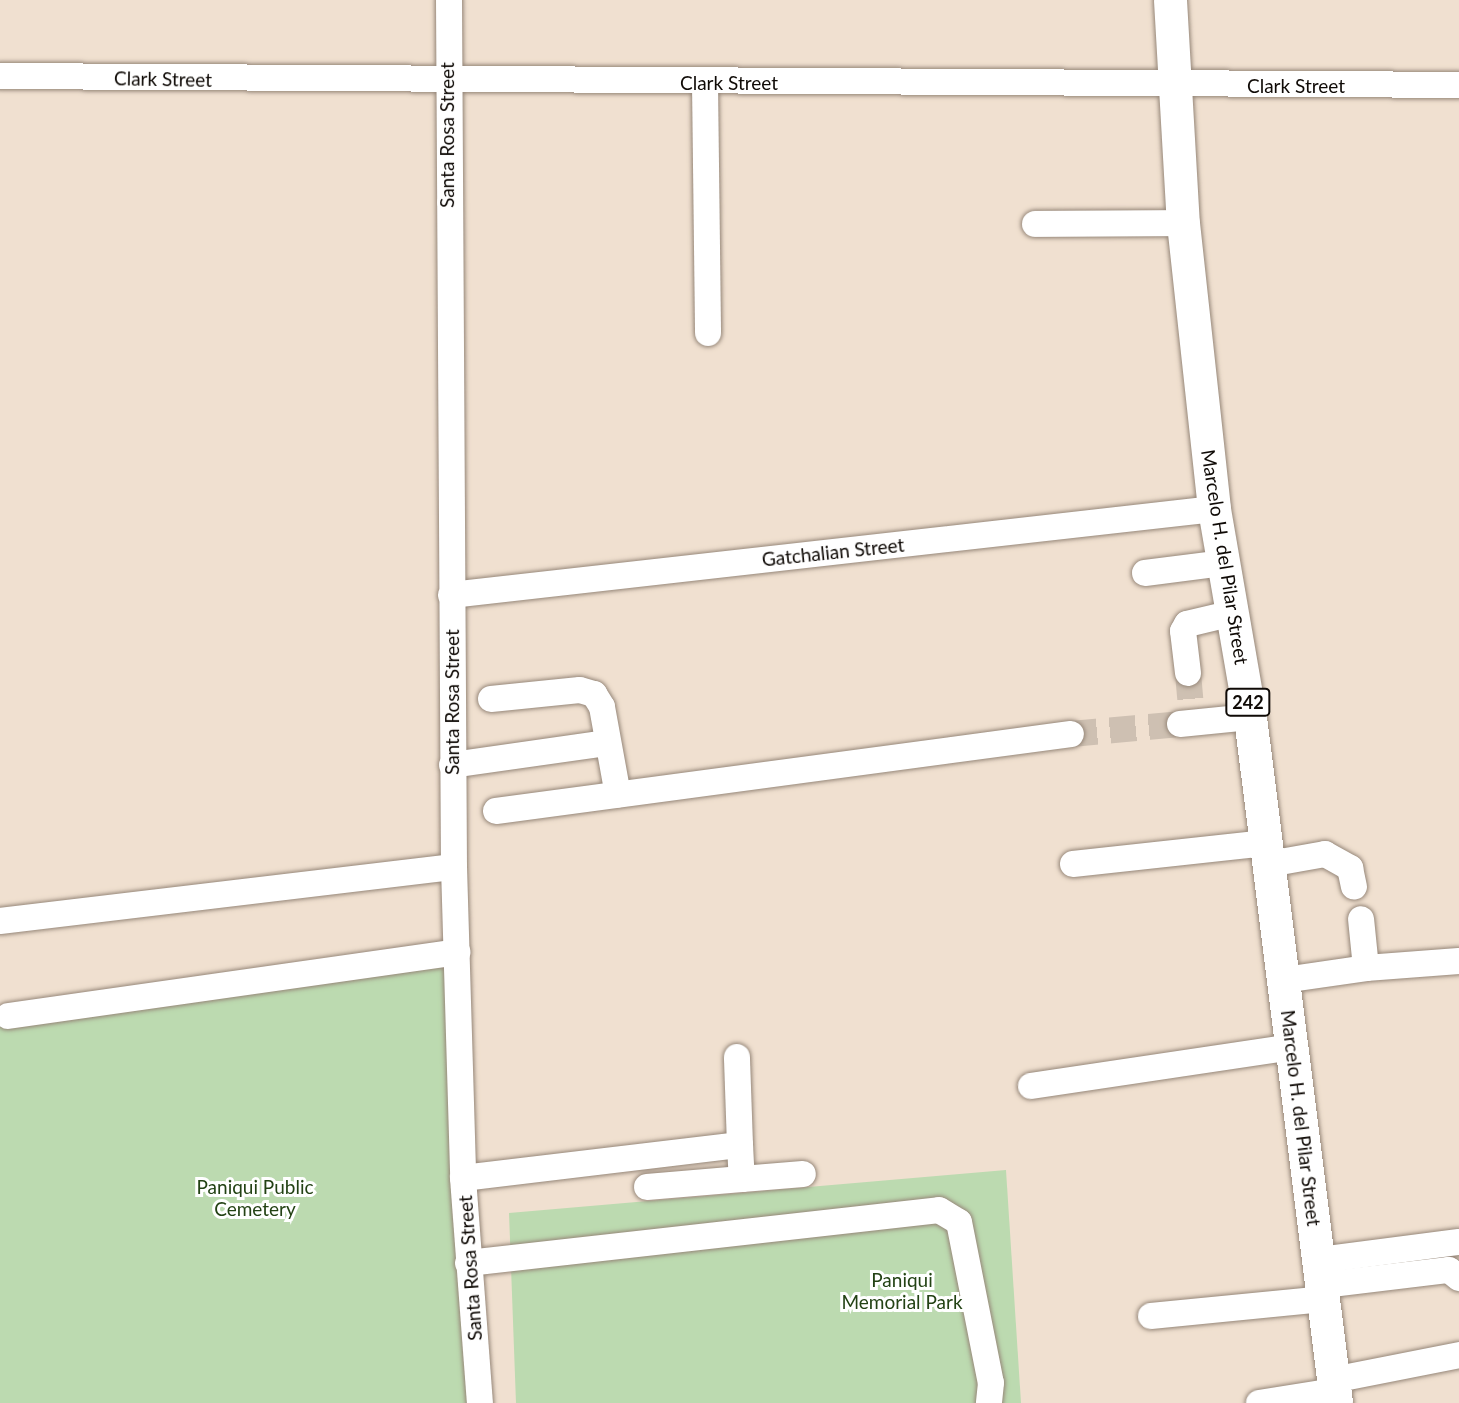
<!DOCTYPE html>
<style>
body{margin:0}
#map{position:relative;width:1459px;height:1403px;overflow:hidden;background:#f0e0d0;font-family:Lato,sans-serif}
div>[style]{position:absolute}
.green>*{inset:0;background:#bcdab0}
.minor-tunnel>*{height:26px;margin-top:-13px;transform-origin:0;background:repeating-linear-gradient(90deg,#cec0b2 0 26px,transparent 0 39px)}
.roads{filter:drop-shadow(0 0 2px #968779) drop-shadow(0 0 2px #968779)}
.minor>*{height:26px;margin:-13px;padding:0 13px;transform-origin:13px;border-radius:13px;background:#fff}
.major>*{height:33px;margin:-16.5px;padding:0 16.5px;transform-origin:16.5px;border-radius:16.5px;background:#fff}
span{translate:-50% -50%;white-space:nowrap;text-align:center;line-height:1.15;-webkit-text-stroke:6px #fff;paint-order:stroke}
.shield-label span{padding:2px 5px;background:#fff;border:2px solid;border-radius:5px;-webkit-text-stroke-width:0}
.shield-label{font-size:18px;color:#0f0a06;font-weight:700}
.street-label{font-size:19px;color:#0f0a06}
.park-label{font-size:19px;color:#234214}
</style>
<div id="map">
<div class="green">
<div style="clip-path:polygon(448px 964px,472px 1403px,0 1403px,0 1025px)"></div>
<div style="clip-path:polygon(1006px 1170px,1021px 1403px,516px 1403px,509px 1213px)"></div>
</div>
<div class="minor-tunnel">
<div style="left:1188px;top:673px;width:33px;rotate:85deg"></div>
<div style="left:1071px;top:734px;width:109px;rotate:-5.2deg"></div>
</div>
<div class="roads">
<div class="minor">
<div style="left:449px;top:0;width:867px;rotate:89.67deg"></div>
<div style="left:454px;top:867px;width:311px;rotate:88.3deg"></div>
<div style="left:463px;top:1178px;width:226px;rotate:85.7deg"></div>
<div style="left:0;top:76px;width:1459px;rotate:0.35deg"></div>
<div style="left:705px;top:83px;width:250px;rotate:89.3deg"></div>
<div style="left:1035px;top:224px;width:148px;rotate:-0.4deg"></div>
<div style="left:1145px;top:573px;width:80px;rotate:-7.2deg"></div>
<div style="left:451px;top:595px;width:768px;rotate:-6.43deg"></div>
<div style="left:1188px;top:673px;width:42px;rotate:-96.8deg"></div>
<div style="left:1183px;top:631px;width:8px;rotate:-60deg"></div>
<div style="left:1187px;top:624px;width:47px;rotate:-13.4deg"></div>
<div style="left:491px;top:699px;width:89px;rotate:-5.8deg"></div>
<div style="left:580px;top:690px;width:15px;rotate:16deg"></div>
<div style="left:594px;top:694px;width:15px;rotate:58deg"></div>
<div style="left:602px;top:707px;width:89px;rotate:79.7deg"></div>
<div style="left:1180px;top:724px;width:70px;rotate:-5.7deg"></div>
<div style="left:452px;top:765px;width:157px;rotate:-8.1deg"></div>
<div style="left:496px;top:811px;width:580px;rotate:-7.63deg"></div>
<div style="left:1073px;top:864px;width:194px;rotate:-6.2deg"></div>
<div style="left:1269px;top:864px;width:57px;rotate:-10.1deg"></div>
<div style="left:1325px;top:854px;width:29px;rotate:29deg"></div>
<div style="left:1350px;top:868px;width:19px;rotate:78deg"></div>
<div style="left:0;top:921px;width:457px;rotate:-6.8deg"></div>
<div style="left:1366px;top:968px;width:93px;rotate:-4.3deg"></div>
<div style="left:1284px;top:980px;width:83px;rotate:-8.3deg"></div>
<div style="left:1366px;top:968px;width:49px;rotate:-95.8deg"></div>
<div style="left:8px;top:1016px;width:454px;rotate:-8.1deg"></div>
<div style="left:1031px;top:1086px;width:264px;rotate:-8.5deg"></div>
<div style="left:740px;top:1145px;width:34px;rotate:87deg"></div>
<div style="left:742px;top:1179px;width:61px;rotate:-4.7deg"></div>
<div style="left:463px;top:1178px;width:279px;rotate:-6.8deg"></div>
<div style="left:740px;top:1145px;width:88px;rotate:-92deg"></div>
<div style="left:647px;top:1187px;width:95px;rotate:-4.8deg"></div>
<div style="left:1320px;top:1260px;width:140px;rotate:-7.4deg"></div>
<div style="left:468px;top:1263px;width:474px;rotate:-6.4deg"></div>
<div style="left:939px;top:1210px;width:23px;rotate:31deg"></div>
<div style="left:959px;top:1222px;width:164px;rotate:78.8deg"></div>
<div style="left:991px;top:1383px;width:20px;rotate:96deg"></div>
<div style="left:1323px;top:1285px;width:127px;rotate:-6.8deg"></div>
<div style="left:1449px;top:1270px;width:13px;rotate:39deg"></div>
<div style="left:1151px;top:1316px;width:175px;rotate:-5.6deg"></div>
<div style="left:1333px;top:1380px;width:128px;rotate:-11.2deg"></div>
<div style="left:1259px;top:1403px;width:77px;rotate:-9deg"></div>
</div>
<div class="major">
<div style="left:1170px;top:0;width:223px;rotate:86.7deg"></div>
<div style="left:1183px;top:223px;width:288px;rotate:83.8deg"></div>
<div style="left:1214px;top:509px;width:211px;rotate:80.2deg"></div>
<div style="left:1250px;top:717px;width:691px;rotate:82.85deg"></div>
</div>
</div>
<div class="shield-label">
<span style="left:1248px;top:702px">242</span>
</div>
<div class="street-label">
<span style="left:163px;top:79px;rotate:1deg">Clark Street</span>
<span style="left:729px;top:83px">Clark Street</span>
<span style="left:1296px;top:86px">Clark Street</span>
<span style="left:447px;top:135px;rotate:-90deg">Santa Rosa Street</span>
<span style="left:833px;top:552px;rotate:-6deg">Gatchalian Street</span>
<span style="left:1225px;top:557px;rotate:81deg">Marcelo H. del Pilar Street</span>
<span style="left:452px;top:702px;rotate:-90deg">Santa Rosa Street</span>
<span style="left:1301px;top:1118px;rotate:83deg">Marcelo H. del Pilar Street</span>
<span style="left:470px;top:1268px;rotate:-94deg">Santa Rosa Street</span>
</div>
<div class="park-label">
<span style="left:255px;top:1198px">Paniqui Public<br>Cemetery</span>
<span style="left:902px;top:1291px">Paniqui<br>Memorial Park</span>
</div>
</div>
